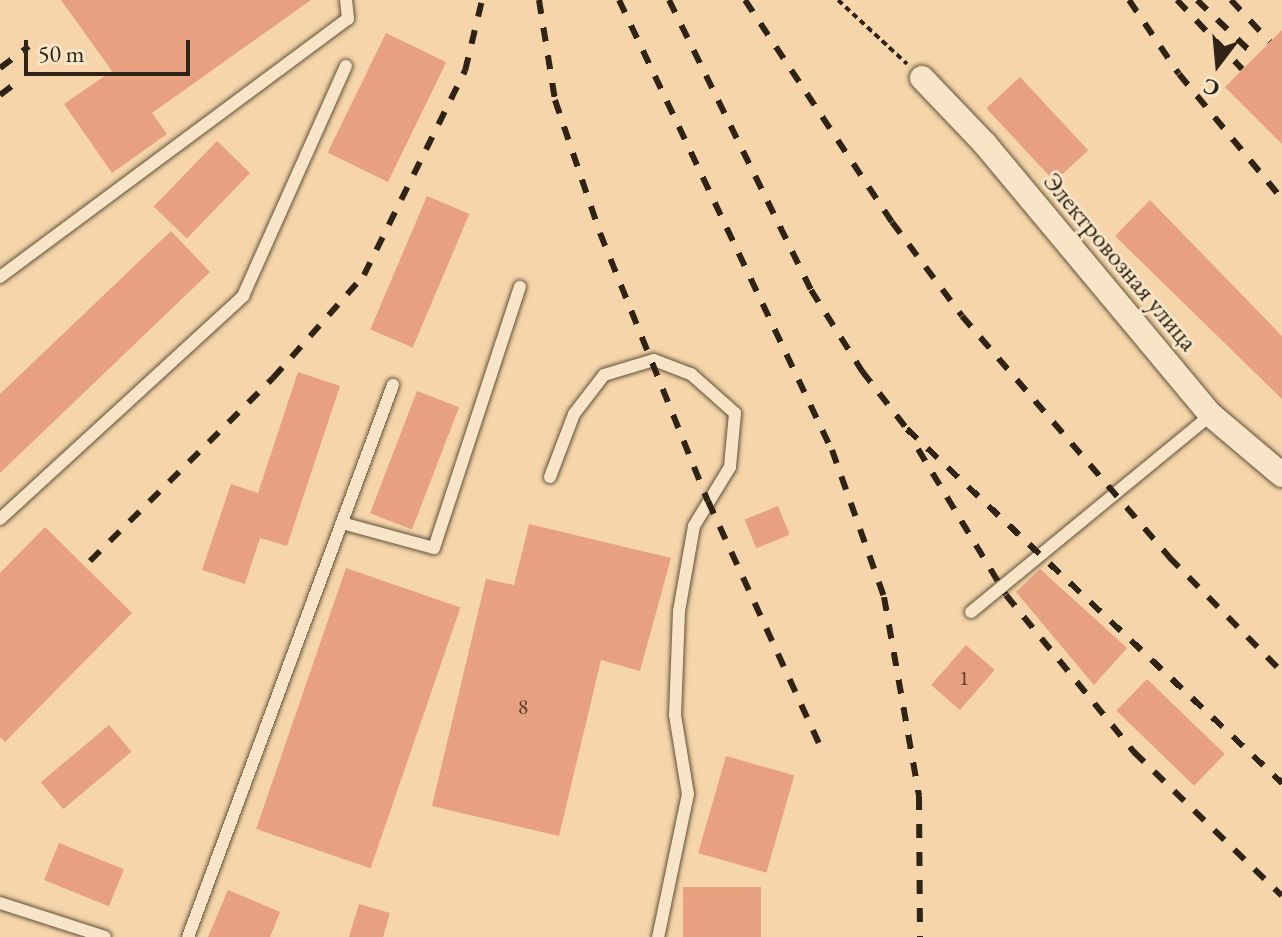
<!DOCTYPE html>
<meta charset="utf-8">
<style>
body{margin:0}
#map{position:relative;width:1282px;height:937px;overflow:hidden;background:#f5d5a9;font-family:"EB Garamond",serif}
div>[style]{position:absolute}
.building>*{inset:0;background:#e7a080;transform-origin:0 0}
.path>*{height:4px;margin-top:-2px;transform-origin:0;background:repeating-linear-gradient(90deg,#2e2314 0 6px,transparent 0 10px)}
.roads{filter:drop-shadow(0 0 2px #605039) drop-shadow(0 0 2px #605039)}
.lane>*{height:12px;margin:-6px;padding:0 6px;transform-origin:6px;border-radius:6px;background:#f8e4c7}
.street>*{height:24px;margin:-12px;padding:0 12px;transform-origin:12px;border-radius:12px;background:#f8e4c7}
.rail>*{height:6px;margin-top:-3px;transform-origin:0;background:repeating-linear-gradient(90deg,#2e2314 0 14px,transparent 0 28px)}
span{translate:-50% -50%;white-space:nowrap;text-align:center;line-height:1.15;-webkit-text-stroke:6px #f8e4c7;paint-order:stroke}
.number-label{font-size:22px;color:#5c422f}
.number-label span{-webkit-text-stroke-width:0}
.street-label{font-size:26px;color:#2e2314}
.north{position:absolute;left:1178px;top:24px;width:80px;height:80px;-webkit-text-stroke:6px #f8e4c7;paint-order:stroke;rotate:196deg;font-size:22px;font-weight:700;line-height:32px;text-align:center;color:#2e2314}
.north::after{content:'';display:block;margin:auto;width:28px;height:36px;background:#2e2314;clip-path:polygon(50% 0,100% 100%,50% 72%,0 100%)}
.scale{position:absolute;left:24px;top:40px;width:166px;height:36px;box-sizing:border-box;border:4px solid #2e2314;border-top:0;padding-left:10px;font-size:24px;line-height:28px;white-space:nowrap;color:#2e2314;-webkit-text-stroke:6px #f8e4c7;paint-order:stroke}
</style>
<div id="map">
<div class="building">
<div style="clip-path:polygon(61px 0,311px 0,152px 113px,167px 134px,112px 173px,64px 104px,112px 71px)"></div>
<div style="clip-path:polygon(1282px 30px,1282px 144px,1225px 87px)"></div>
<div style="left:386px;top:33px;width:67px;height:133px;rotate:26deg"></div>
<div style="left:1020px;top:77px;width:100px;height:46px;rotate:47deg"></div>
<div style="left:217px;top:141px;width:46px;height:91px;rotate:44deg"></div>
<div style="left:427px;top:196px;width:46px;height:145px;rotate:23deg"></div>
<div style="clip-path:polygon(1150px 200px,1282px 336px,1282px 399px,1115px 236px)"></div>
<div style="clip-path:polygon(171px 231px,210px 272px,0 473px,0 394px)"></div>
<div style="clip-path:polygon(298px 372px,340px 386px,287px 546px,260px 538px,245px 584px,202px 570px,231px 484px,258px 493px)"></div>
<div style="left:417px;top:391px;width:45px;height:131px;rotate:21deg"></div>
<div style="left:778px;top:506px;width:31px;height:36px;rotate:68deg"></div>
<div style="clip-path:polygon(529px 524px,671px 558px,640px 671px,601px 660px,559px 836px,432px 806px,486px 579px,514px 585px)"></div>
<div style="clip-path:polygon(45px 527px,132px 613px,5px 742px,0 737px,0 573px)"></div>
<div style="left:346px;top:568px;width:121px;height:276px;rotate:19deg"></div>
<div style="clip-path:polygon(1040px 569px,1127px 648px,1094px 685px,1016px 592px)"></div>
<div style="left:966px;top:645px;width:38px;height:53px;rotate:41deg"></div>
<div style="left:1147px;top:679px;width:108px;height:44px;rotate:44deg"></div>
<div style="left:109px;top:725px;width:35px;height:89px;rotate:50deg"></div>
<div style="left:726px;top:756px;width:71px;height:101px;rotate:16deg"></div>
<div style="left:59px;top:843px;width:70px;height:40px;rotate:22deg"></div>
<div style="left:683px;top:887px;width:78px;height:50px"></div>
<div style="clip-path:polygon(228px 890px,280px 912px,270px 937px,208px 937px)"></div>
<div style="clip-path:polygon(359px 904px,390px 913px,383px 937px,349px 937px)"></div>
</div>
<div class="path">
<div style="left:838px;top:0;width:94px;rotate:42.8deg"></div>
</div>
<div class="roads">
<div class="lane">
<div style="left:0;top:277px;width:433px;rotate:-36.6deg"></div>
<div style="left:348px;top:19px;width:19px;rotate:-96deg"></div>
<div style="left:550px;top:477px;width:67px;rotate:-69.1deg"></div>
<div style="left:574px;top:414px;width:49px;rotate:-52.4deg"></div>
<div style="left:604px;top:375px;width:52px;rotate:-16.7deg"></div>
<div style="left:654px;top:360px;width:40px;rotate:21deg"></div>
<div style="left:691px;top:374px;width:59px;rotate:41.6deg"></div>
<div style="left:735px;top:413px;width:54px;rotate:95.3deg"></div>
<div style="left:730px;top:467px;width:69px;rotate:121.4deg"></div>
<div style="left:694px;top:526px;width:86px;rotate:100deg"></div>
<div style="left:679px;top:611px;width:104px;rotate:92.2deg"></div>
<div style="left:675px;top:715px;width:80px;rotate:80.7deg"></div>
<div style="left:688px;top:794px;width:146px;rotate:101.8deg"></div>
<div style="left:0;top:519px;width:330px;rotate:-42.5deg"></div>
<div style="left:243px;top:296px;width:252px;rotate:-65.9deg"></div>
<div style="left:342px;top:523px;width:95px;rotate:15.2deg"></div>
<div style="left:434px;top:548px;width:275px;rotate:-71.8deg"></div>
<div style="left:971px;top:612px;width:310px;rotate:-39.4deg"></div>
<div style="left:0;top:903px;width:110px;rotate:17.9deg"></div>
<div style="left:188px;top:937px;width:589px;rotate:-69.63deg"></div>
</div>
<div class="street">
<div style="left:922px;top:78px;width:91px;rotate:46.3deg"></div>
<div style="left:985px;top:144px;width:353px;rotate:50.2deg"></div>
<div style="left:1211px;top:415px;width:93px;rotate:40.2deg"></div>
</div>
</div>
<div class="rail">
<div style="left:539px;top:0;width:101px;rotate:80.9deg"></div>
<div style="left:555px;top:100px;width:140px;rotate:71.3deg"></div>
<div style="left:600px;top:233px;width:289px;rotate:68.1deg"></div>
<div style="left:708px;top:501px;width:276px;rotate:65.4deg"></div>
<div style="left:619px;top:0;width:498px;rotate:64.7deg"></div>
<div style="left:832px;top:450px;width:156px;rotate:70.5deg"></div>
<div style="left:884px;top:597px;width:202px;rotate:80deg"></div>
<div style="left:919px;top:796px;width:141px;rotate:89.6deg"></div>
<div style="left:669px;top:0;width:323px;rotate:63.9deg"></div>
<div style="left:811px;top:290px;width:96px;rotate:57.8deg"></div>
<div style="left:862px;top:371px;width:73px;rotate:52.2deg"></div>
<div style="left:907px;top:429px;width:516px;rotate:43.35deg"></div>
<div style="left:745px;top:0;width:266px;rotate:56.5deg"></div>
<div style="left:892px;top:222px;width:117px;rotate:53.3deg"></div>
<div style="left:962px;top:316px;width:318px;rotate:49.3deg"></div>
<div style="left:1169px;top:557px;width:161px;rotate:45.5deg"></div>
<div style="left:1129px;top:0;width:89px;rotate:56deg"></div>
<div style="left:1179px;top:74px;width:162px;rotate:50.5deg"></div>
<div style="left:1177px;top:0;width:95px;rotate:46.7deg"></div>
<div style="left:1197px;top:0;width:81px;rotate:44deg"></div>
<div style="left:1231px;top:0;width:57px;rotate:47.1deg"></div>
<div style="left:0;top:68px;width:36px;rotate:-37deg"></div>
<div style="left:0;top:95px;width:25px;rotate:-37deg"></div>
<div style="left:918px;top:449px;width:170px;rotate:58.9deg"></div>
<div style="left:1006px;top:595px;width:203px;rotate:50.8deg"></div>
<div style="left:1134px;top:752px;width:206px;rotate:44.2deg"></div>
<div style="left:90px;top:561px;width:259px;rotate:-45deg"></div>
<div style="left:273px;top:378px;width:137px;rotate:-48.5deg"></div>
<div style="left:364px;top:275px;width:228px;rotate:-63.7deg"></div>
<div style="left:465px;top:71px;width:73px;rotate:-76.5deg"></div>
</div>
<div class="number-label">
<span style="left:964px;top:678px">1</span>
<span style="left:523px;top:707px">8</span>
</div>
<div class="street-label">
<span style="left:1120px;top:262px;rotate:50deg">Электровозная улица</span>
</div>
<div class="north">С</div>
<div class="scale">50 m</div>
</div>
